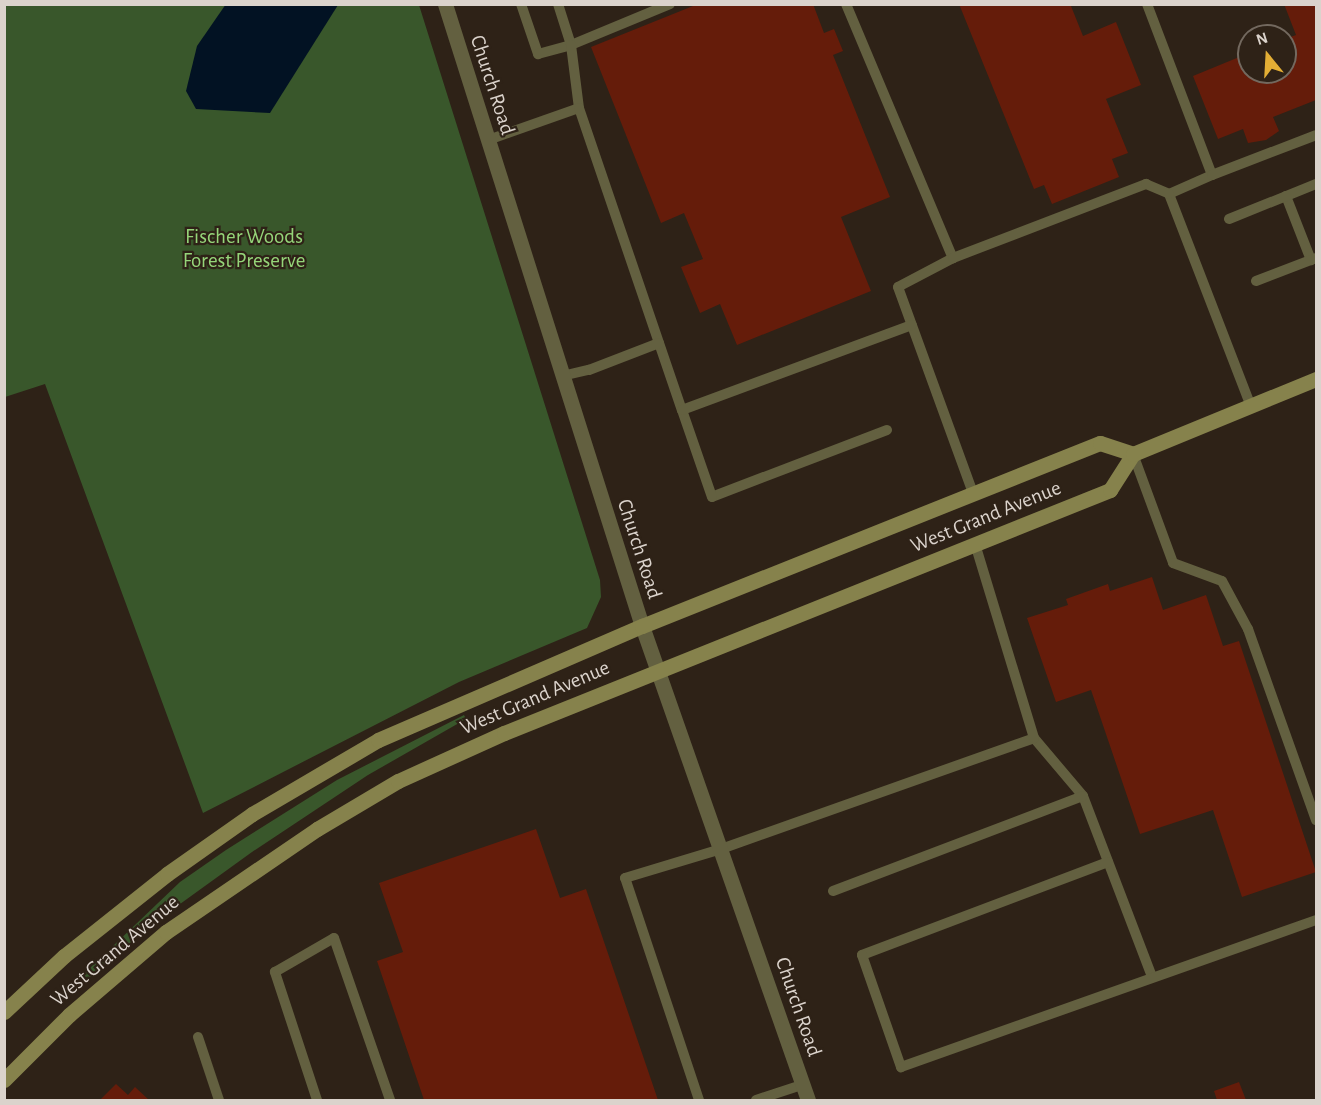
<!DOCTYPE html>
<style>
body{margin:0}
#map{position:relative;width:1321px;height:1105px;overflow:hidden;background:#2e2217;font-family:"Alegreya Sans",sans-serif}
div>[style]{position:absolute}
.green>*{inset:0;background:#39572b}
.water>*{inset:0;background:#021223}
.building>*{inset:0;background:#651c0a}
.service>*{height:10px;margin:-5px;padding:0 5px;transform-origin:5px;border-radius:5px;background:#636040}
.minor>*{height:15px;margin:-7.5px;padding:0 7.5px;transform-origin:7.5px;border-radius:7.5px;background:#636040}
.secondary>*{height:15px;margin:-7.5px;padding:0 7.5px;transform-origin:7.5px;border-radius:7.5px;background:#86824c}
span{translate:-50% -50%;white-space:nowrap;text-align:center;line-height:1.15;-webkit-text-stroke:4.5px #2e2217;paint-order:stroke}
.street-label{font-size:21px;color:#dbd3cc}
.park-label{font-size:21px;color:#95d579}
.frame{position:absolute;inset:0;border:6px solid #dbd3cc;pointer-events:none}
.north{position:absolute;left:1237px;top:24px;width:60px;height:60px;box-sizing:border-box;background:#2e2217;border:2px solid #73695f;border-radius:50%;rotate:342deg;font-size:16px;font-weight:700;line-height:24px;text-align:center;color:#dbd3cc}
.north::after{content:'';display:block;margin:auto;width:21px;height:27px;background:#e3ae35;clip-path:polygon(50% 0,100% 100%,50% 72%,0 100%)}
</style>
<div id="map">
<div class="green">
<div style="clip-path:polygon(4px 5px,419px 5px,600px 580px,601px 597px,587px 628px,459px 682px,203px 813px,45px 384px,5px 397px)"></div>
<div style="clip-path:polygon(464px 715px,466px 719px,368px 775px,252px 852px,151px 925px,70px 994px,67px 990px,180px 882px,226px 850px,337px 780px)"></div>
</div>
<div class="water">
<div style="clip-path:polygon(226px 4px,338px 5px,270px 113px,196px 109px,186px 91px,197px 46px)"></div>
</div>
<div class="building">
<div style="clip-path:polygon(698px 4px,813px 4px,824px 33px,834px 29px,843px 51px,833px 55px,890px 197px,841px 217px,871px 291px,737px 345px,720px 304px,700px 313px,681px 267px,703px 259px,684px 213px,661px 223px,591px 47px)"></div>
<div style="clip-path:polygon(959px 4px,1075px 4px,1071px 6px,1083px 36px,1116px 22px,1141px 85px,1106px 99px,1128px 153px,1112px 159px,1119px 177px,1052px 204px,1044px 185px,1034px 189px)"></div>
<div style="clip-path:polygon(1284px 4px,1316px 4px,1316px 100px,1273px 117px,1279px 131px,1266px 140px,1248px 143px,1243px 129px,1218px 139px,1193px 76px,1249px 53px,1249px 72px,1285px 72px,1285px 39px,1296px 35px)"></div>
<div style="clip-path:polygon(1152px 577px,1163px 610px,1206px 595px,1223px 646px,1239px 641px,1316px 872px,1242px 897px,1213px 810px,1140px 834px,1091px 690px,1056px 702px,1027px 618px,1068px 605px,1066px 599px,1108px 584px,1110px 591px)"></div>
<div style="clip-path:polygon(536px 829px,560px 898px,586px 889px,658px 1100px,424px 1100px,377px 961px,403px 952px,379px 883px)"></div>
<div style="clip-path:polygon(1239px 1082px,1246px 1100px,1217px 1100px,1214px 1091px)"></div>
<div style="clip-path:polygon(116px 1084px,128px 1095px,135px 1087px,149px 1100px,100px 1100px)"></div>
</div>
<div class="service">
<div style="left:521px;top:4px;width:53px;rotate:71.2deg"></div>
<div style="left:538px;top:54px;width:34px;rotate:-15deg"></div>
<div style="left:571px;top:45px;width:107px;rotate:-22.5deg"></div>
<div style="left:558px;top:4px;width:43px;rotate:72.4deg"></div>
<div style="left:571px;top:45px;width:64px;rotate:82.8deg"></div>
<div style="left:846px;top:4px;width:276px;rotate:67.2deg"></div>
<div style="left:953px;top:258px;width:62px;rotate:152.2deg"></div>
<div style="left:898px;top:287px;width:219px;rotate:70deg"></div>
<div style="left:1147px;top:4px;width:183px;rotate:69.2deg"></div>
<div style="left:1212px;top:175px;width:47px;rotate:156.2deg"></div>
<div style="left:1169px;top:194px;width:227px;rotate:68.9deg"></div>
<div style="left:488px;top:140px;width:96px;rotate:-19.4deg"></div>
<div style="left:579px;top:108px;width:319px;rotate:71.2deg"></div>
<div style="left:1212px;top:175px;width:111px;rotate:-21deg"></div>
<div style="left:1286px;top:196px;width:69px;rotate:68.7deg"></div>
<div style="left:1229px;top:219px;width:94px;rotate:-21.9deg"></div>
<div style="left:953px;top:258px;width:207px;rotate:-21deg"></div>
<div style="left:1146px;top:184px;width:25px;rotate:23deg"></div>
<div style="left:1256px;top:281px;width:64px;rotate:-21deg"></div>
<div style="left:562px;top:376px;width:28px;rotate:-13deg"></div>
<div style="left:589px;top:370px;width:75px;rotate:-21.1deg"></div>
<div style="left:887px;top:430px;width:187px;rotate:159.1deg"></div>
<div style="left:712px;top:497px;width:92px;rotate:-109deg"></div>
<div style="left:682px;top:410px;width:245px;rotate:-20.3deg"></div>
<div style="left:1133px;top:454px;width:116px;rotate:69.8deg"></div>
<div style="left:1173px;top:563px;width:52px;rotate:20.2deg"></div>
<div style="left:1222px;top:581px;width:55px;rotate:61.6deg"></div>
<div style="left:1248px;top:629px;width:203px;rotate:70.4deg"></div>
<div style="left:1034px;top:738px;width:76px;rotate:49.8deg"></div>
<div style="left:1083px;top:796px;width:194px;rotate:69.1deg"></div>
<div style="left:1108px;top:862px;width:263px;rotate:159.3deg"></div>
<div style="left:862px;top:955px;width:119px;rotate:70.8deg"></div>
<div style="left:901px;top:1067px;width:440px;rotate:-19.5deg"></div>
<div style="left:833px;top:891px;width:267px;rotate:-20.8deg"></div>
<div style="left:198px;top:1037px;width:66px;rotate:71.6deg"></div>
<div style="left:317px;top:1100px;width:135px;rotate:-108.2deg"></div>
<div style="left:275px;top:972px;width:68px;rotate:-30deg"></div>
<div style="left:334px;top:938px;width:171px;rotate:70.9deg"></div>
<div style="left:699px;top:1100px;width:234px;rotate:-108.4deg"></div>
<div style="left:625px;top:878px;width:100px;rotate:-16.8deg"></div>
<div style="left:721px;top:849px;width:332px;rotate:-19.5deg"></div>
<div style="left:1034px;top:738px;width:203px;rotate:-106.9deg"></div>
<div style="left:756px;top:1100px;width:48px;rotate:-18.1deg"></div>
</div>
<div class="minor">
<div style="left:445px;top:4px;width:652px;rotate:72.43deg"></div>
<div style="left:642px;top:626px;width:502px;rotate:70.7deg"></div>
</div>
<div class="secondary">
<div style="left:4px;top:1012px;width:82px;rotate:-43deg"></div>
<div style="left:64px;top:956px;width:132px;rotate:-38.5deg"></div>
<div style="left:167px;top:874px;width:104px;rotate:-35.2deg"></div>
<div style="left:252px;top:814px;width:146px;rotate:-30.4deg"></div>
<div style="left:378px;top:740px;width:288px;rotate:-23.4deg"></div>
<div style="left:642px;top:626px;width:493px;rotate:-21.8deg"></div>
<div style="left:1100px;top:443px;width:35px;rotate:18deg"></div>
<div style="left:4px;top:1080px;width:92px;rotate:-45deg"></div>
<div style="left:69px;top:1015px;width:128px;rotate:-40.6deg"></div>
<div style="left:166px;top:932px;width:183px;rotate:-34.3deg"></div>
<div style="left:317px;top:829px;width:94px;rotate:-30.7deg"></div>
<div style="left:398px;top:781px;width:116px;rotate:-24.4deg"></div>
<div style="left:504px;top:733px;width:653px;rotate:-21.85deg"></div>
<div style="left:1110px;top:490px;width:43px;rotate:-57.4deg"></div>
<div style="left:1133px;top:454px;width:198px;rotate:-22.3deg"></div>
</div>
<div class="street-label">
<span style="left:492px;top:85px;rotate:72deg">Church Road</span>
<span style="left:986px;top:517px;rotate:-22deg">West Grand Avenue</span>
<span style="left:639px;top:549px;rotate:72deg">Church Road</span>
<span style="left:535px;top:698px;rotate:-23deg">West Grand Avenue</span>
<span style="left:115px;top:951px;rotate:-40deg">West Grand Avenue</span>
<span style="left:798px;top:1007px;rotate:71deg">Church Road</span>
</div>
<div class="park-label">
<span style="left:244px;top:249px">Fischer Woods<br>Forest Preserve</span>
</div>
<div class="frame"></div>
<div class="north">N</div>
</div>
